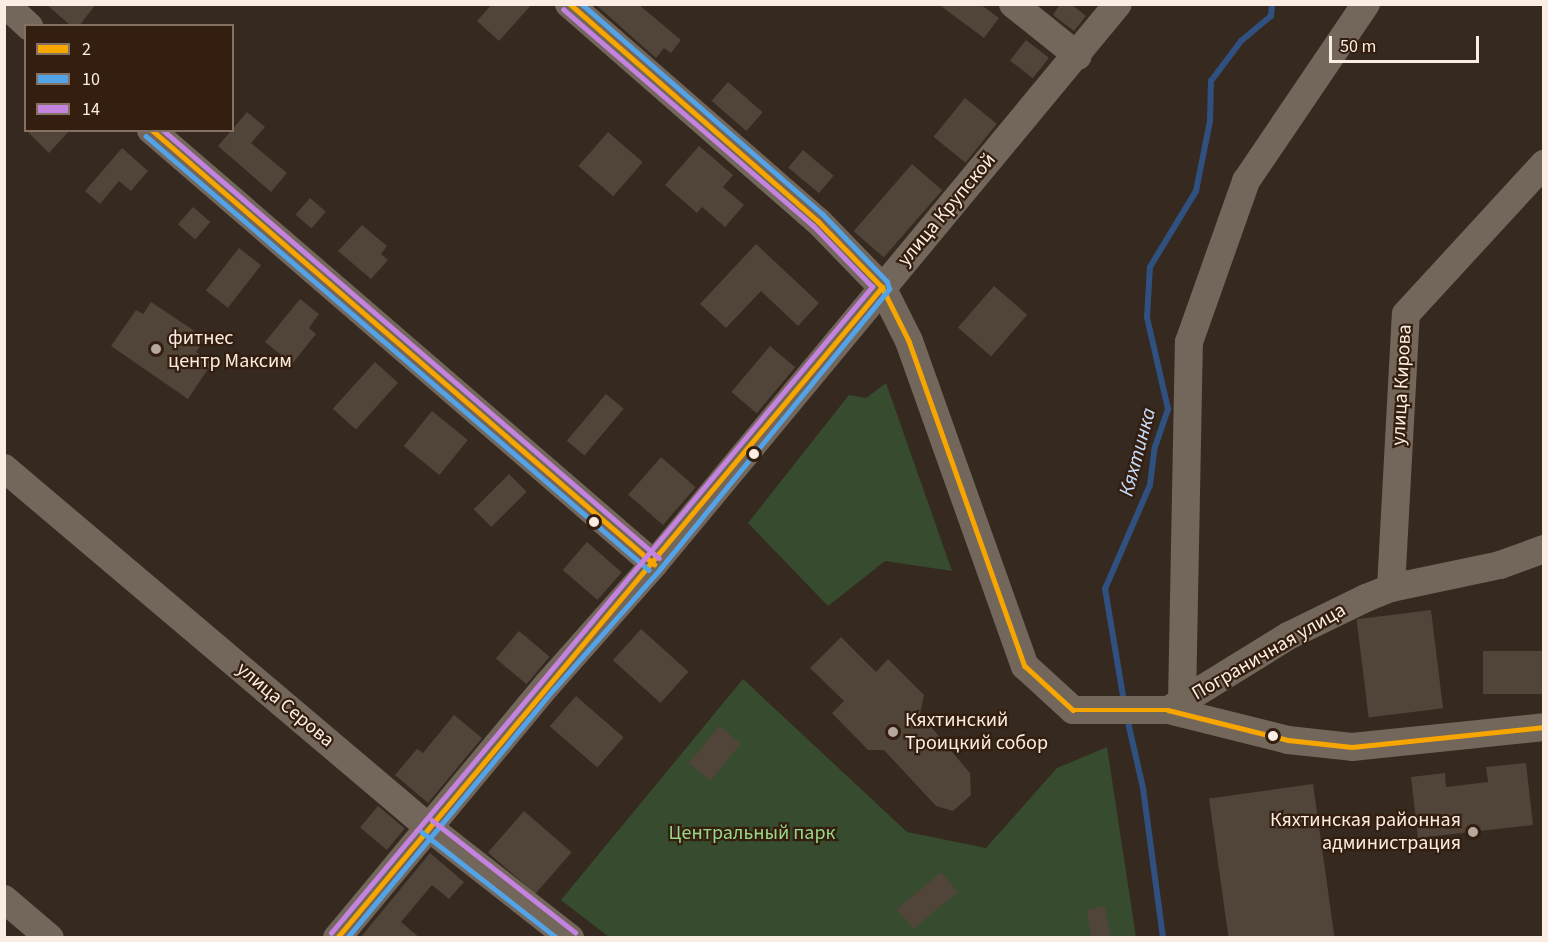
<!DOCTYPE html>
<meta charset="utf-8">
<style>
body{margin:0}
#map{position:relative;width:1548px;height:942px;overflow:hidden;background:#352920;font-family:"Source Sans 3",sans-serif}
div>[style]{position:absolute}
.green>*{inset:0;background:#374c2e}
.stream>*{height:6px;margin:-3px;padding:0 3px;transform-origin:3px;border-radius:3px;background:#305180}
.building>*{inset:0;background:#514439;transform-origin:0 0}
.minor>*{height:28px;margin:-14px;padding:0 14px;transform-origin:14px;border-radius:14px;background:#73665a}
.bus-1>*{height:4.5px;margin:-2.25px;padding:0 2.25px;transform-origin:2.25px;border-radius:2.25px;background:#f7a600}
.bus-2>*{height:4.5px;margin:-2.25px;padding:0 2.25px;transform-origin:2.25px;border-radius:2.25px;background:#53a3e8}
.bus-3>*{height:4.5px;margin:-2.25px;padding:0 2.25px;transform-origin:2.25px;border-radius:2.25px;background:#c483df}
.dots>*{width:16px;height:16px;translate:-50% -50%;box-sizing:border-box;border:3px solid #331e0f;border-radius:50%}
span{translate:-50% -50%;white-space:nowrap;text-align:center;line-height:1.15;-webkit-text-stroke:4.5px #331e0f;paint-order:stroke}
.street-label{font-size:20px;color:#fbede3}
.poi-label{font-size:20px;color:#fbede3}
.left{translate:0 -50%;text-align:left}
.right{translate:-100% -50%;text-align:right}
.park-label{font-size:20px;color:#98d888}
.water-label{font-size:21px;color:#c7defe;font-style:italic}
.frame{position:absolute;inset:0;border:6px solid #fbede3;pointer-events:none}
.legend{position:absolute;left:24px;top:24px;width:210px;height:108px;box-sizing:border-box;background:#331e0f;border:2px solid #837164;margin:0;padding:8px 10px;list-style:none;font-size:18px;color:#fbede3}
.legend li{display:flex;align-items:center;gap:12px;height:30px}
.legend b{width:30px;border:2px solid #837164}
.scale{position:absolute;left:1329px;top:36px;width:150px;height:27px;box-sizing:border-box;border:3px solid #fbede3;border-top:0;padding-left:8px;font-size:18px;line-height:21px;white-space:nowrap;color:#fbede3;-webkit-text-stroke:4px #331e0f;paint-order:stroke}
</style>
<div id="map">
<div class="green">
<div style="clip-path:polygon(886px 383px,952px 571px,885px 561px,828px 606px,748px 523px,849px 395px,866px 398px)"></div>
<div style="clip-path:polygon(743px 679px,907px 832px,986px 848px,1057px 768px,1107px 747px,1136px 937px,609px 937px,561px 900px)"></div>
</div>
<div class="stream">
<div style="left:1124px;top:702px;width:115px;rotate:-99.5deg"></div>
<div style="left:1105px;top:589px;width:113px;rotate:-66.6deg"></div>
<div style="left:1150px;top:485px;width:38px;rotate:-83deg"></div>
<div style="left:1155px;top:447px;width:40px;rotate:-71.1deg"></div>
<div style="left:1168px;top:409px;width:94px;rotate:-102.9deg"></div>
<div style="left:1147px;top:317px;width:50px;rotate:-86.6deg"></div>
<div style="left:1150px;top:267px;width:89px;rotate:-58.8deg"></div>
<div style="left:1196px;top:191px;width:71px;rotate:-78.7deg"></div>
<div style="left:1210px;top:121px;width:40px;rotate:-88.6deg"></div>
<div style="left:1211px;top:81px;width:50px;rotate:-53.1deg"></div>
<div style="left:1241px;top:41px;width:39px;rotate:-40deg"></div>
<div style="left:1271px;top:16px;width:12px;rotate:-85deg"></div>
<div style="left:1127px;top:718px;width:72px;rotate:77.1deg"></div>
<div style="left:1143px;top:788px;width:151px;rotate:82.4deg"></div>
</div>
<div class="building">
<div style="clip-path:polygon(46px 4px,96px 4px,79px 26px,71px 26px)"></div>
<div style="clip-path:polygon(492px 4px,532px 4px,499px 41px,477px 21px)"></div>
<div style="clip-path:polygon(595px 4px,638px 4px,681px 40px,671px 53px,664px 48px,656px 58px)"></div>
<div style="clip-path:polygon(938px 4px,980px 4px,999px 18px,984px 38px)"></div>
<div style="clip-path:polygon(1060px 4px,1071px 4px,1086px 16px,1074px 31px,1053px 15px)"></div>
<div style="left:1026px;top:40px;width:29px;height:26px;rotate:38deg"></div>
<div style="left:728px;top:82px;width:46px;height:25px;rotate:41deg"></div>
<div style="left:965px;top:98px;width:41px;height:50px;rotate:39deg"></div>
<div style="clip-path:polygon(247px 112px,265px 127px,251px 143px,287px 173px,271px 192px,218px 146px)"></div>
<div style="clip-path:polygon(26px 130px,70px 130px,49px 153px)"></div>
<div style="left:608px;top:132px;width:46px;height:45px;rotate:41deg"></div>
<div style="clip-path:polygon(699px 146px,733px 175px,723px 187px,744px 205px,725px 227px,702px 207px,697px 213px,665px 185px)"></div>
<div style="clip-path:polygon(122px 148px,148px 171px,131px 191px,119px 181px,100px 204px,85px 191px)"></div>
<div style="left:803px;top:150px;width:40px;height:23px;rotate:40deg"></div>
<div style="left:912px;top:164px;width:40px;height:89px;rotate:41deg"></div>
<div style="left:310px;top:198px;width:21px;height:22px;rotate:41deg"></div>
<div style="left:193px;top:207px;width:23px;height:23px;rotate:41deg"></div>
<div style="clip-path:polygon(362px 225px,387px 246px,381px 254px,388px 260px,371px 279px,338px 251px)"></div>
<div style="clip-path:polygon(756px 244px,819px 303px,798px 326px,761px 291px,726px 328px,700px 304px)"></div>
<div style="left:239px;top:248px;width:28px;height:54px;rotate:38deg"></div>
<div style="left:994px;top:286px;width:44px;height:55px;rotate:41deg"></div>
<div style="clip-path:polygon(300px 299px,319px 314px,309px 328px,316px 334px,292px 364px,265px 342px)"></div>
<div style="clip-path:polygon(151px 302px,205px 338px,196px 352px,212px 363px,188px 399px,111px 346px,136px 310px,143px 314px)"></div>
<div style="left:770px;top:346px;width:33px;height:60px;rotate:40deg"></div>
<div style="left:375px;top:362px;width:31px;height:63px;rotate:42deg"></div>
<div style="left:606px;top:394px;width:23px;height:61px;rotate:40deg"></div>
<div style="left:432px;top:411px;width:46px;height:45px;rotate:39deg"></div>
<div style="left:661px;top:457px;width:46px;height:50px;rotate:41deg"></div>
<div style="left:509px;top:474px;width:25px;height:50px;rotate:45deg"></div>
<div style="left:587px;top:542px;width:46px;height:37px;rotate:41deg"></div>
<div style="left:1431px;top:610px;width:99px;height:75px;rotate:83deg"></div>
<div style="left:641px;top:629px;width:64px;height:42px;rotate:42deg"></div>
<div style="left:519px;top:631px;width:40px;height:36px;rotate:40deg"></div>
<div style="clip-path:polygon(841px 637px,876px 672px,888px 659px,924px 695px,920px 714px,970px 773px,971px 795px,953px 811px,936px 806px,884px 750px,868px 750px,832px 713px,844px 701px,810px 668px)"></div>
<div style="left:1544px;top:651px;width:43px;height:61px;rotate:90deg"></div>
<div style="left:576px;top:696px;width:63px;height:40px;rotate:41deg"></div>
<div style="clip-path:polygon(454px 715px,482px 738px,428px 803px,395px 775px,417px 749px,423px 753px)"></div>
<div style="left:719px;top:726px;width:28px;height:48px;rotate:39deg"></div>
<div style="clip-path:polygon(1526px 763px,1533px 825px,1418px 838px,1411px 777px,1445px 773px,1446px 787px,1488px 782px,1486px 767px)"></div>
<div style="left:1313px;top:784px;width:156px;height:105px;rotate:82deg"></div>
<div style="left:378px;top:806px;width:35px;height:28px;rotate:40deg"></div>
<div style="left:524px;top:811px;width:63px;height:55px;rotate:41deg"></div>
<div style="clip-path:polygon(430px 853px,464px 882px,449px 899px,432px 885px,401px 922px,420px 938px,360px 938px)"></div>
<div style="left:941px;top:872px;width:26px;height:58px;rotate:50deg"></div>
<div style="left:1105px;top:906px;width:33px;height:19px;rotate:79deg"></div>
</div>
<div class="minor">
<div style="left:5px;top:4px;width:33px;rotate:43deg"></div>
<div style="left:569px;top:4px;width:330px;rotate:41.1deg"></div>
<div style="left:818px;top:221px;width:92px;rotate:45.9deg"></div>
<div style="left:882px;top:287px;width:60px;rotate:63.4deg"></div>
<div style="left:909px;top:341px;width:345px;rotate:70.4deg"></div>
<div style="left:1025px;top:666px;width:65px;rotate:42.5deg"></div>
<div style="left:1073px;top:710px;width:95px"></div>
<div style="left:1168px;top:710px;width:124px;rotate:14deg"></div>
<div style="left:1288px;top:740px;width:64px;rotate:6.2deg"></div>
<div style="left:1352px;top:747px;width:193px;rotate:-5.9deg"></div>
<div style="left:1013px;top:4px;width:83px;rotate:38.7deg"></div>
<div style="left:151px;top:130px;width:664px;rotate:40.79deg"></div>
<div style="left:4px;top:468px;width:554px;rotate:40.24deg"></div>
<div style="left:427px;top:826px;width:182px;rotate:38.1deg"></div>
<div style="left:1391px;top:588px;width:274px;rotate:-86.9deg"></div>
<div style="left:1406px;top:314px;width:204px;rotate:-47.4deg"></div>
<div style="left:1182px;top:702px;width:360px;rotate:-88.9deg"></div>
<div style="left:1189px;top:342px;width:171px;rotate:-70.5deg"></div>
<div style="left:1246px;top:181px;width:214px;rotate:-55.9deg"></div>
<div style="left:1170px;top:709px;width:139px;rotate:-31.7deg"></div>
<div style="left:1288px;top:636px;width:87px;rotate:-26deg"></div>
<div style="left:1366px;top:598px;width:27px;rotate:-22deg"></div>
<div style="left:1391px;top:588px;width:111px;rotate:-11.9deg"></div>
<div style="left:1500px;top:565px;width:47px;rotate:-20deg"></div>
<div style="left:4px;top:899px;width:60px;rotate:40.3deg"></div>
<div style="left:337px;top:938px;width:330px;rotate:-50.3deg"></div>
<div style="left:548px;top:684px;width:160px;rotate:-48.5deg"></div>
<div style="left:654px;top:564px;width:727px;rotate:-50.36deg"></div>
</div>
<div class="bus-1">
<div style="left:570px;top:4px;width:330px;rotate:41.2deg"></div>
<div style="left:818px;top:221px;width:92px;rotate:45.9deg"></div>
<div style="left:882px;top:287px;width:60px;rotate:63.4deg"></div>
<div style="left:909px;top:341px;width:345px;rotate:70.4deg"></div>
<div style="left:1025px;top:666px;width:65px;rotate:42.5deg"></div>
<div style="left:1073px;top:710px;width:95px"></div>
<div style="left:1168px;top:710px;width:124px;rotate:14deg"></div>
<div style="left:1288px;top:740px;width:64px;rotate:6.2deg"></div>
<div style="left:1352px;top:747px;width:193px;rotate:-5.9deg"></div>
<div style="left:152px;top:130px;width:664px;rotate:40.84deg"></div>
<div style="left:337px;top:938px;width:849px;rotate:-50.06deg"></div>
</div>
<div class="bus-2">
<div style="left:146px;top:136px;width:664px;rotate:40.79deg"></div>
<div style="left:422px;top:832px;width:172px;rotate:38.1deg"></div>
<div style="left:347px;top:938px;width:324px;rotate:-50.3deg"></div>
<div style="left:554px;top:689px;width:160px;rotate:-48.5deg"></div>
<div style="left:660px;top:569px;width:362px;rotate:-50.7deg"></div>
<div style="left:889px;top:289px;width:7px;rotate:-106deg"></div>
<div style="left:887px;top:282px;width:93px;rotate:-133.7deg"></div>
<div style="left:823px;top:215px;width:321px;rotate:-138.9deg"></div>
</div>
<div class="bus-3">
<div style="left:163px;top:130px;width:655px;rotate:40.79deg"></div>
<div style="left:432px;top:820px;width:182px;rotate:38.1deg"></div>
<div style="left:331px;top:933px;width:843px;rotate:-50.06deg"></div>
<div style="left:872px;top:287px;width:85px;rotate:-134deg"></div>
<div style="left:813px;top:226px;width:330px;rotate:-139.1deg"></div>
</div>
<div class="dots">
<div style="left:156px;top:349px;background:#b6a89f"></div>
<div style="left:754px;top:454px;background:#fbede3"></div>
<div style="left:594px;top:522px;background:#fbede3"></div>
<div style="left:893px;top:732px;background:#b6a89f"></div>
<div style="left:1273px;top:736px;background:#fbede3"></div>
<div style="left:1473px;top:832px;background:#b6a89f"></div>
</div>
<div class="street-label">
<span style="left:947px;top:210px;rotate:-50deg">улица Крупской</span>
<span style="left:1402px;top:385px;rotate:-87deg">улица Кирова</span>
<span style="left:1269px;top:652px;rotate:-30deg">Пограничная улица</span>
<span style="left:285px;top:705px;rotate:40deg">улица Серова</span>
</div>
<div class="poi-label">
<span class="left" style="left:168px;top:350px">фитнес<br>центр Максим</span>
<span class="left" style="left:905px;top:732px">Кяхтинский<br>Троицкий собор</span>
<span class="right" style="left:1461px;top:832px">Кяхтинская районная<br>администрация</span>
</div>
<div class="park-label">
<span style="left:752px;top:833px">Центральный парк</span>
</div>
<div class="water-label">
<span style="left:1137px;top:452px;rotate:-75deg">Кяхтинка</span>
</div>
<div class="frame"></div>
<ul class="legend">
<li><b style="height:8px;background:#f7a600"></b>2</li>
<li><b style="height:8px;background:#53a3e8"></b>10</li>
<li><b style="height:8px;background:#c483df"></b>14</li>
</ul>
<div class="scale">50 m</div>
</div>
